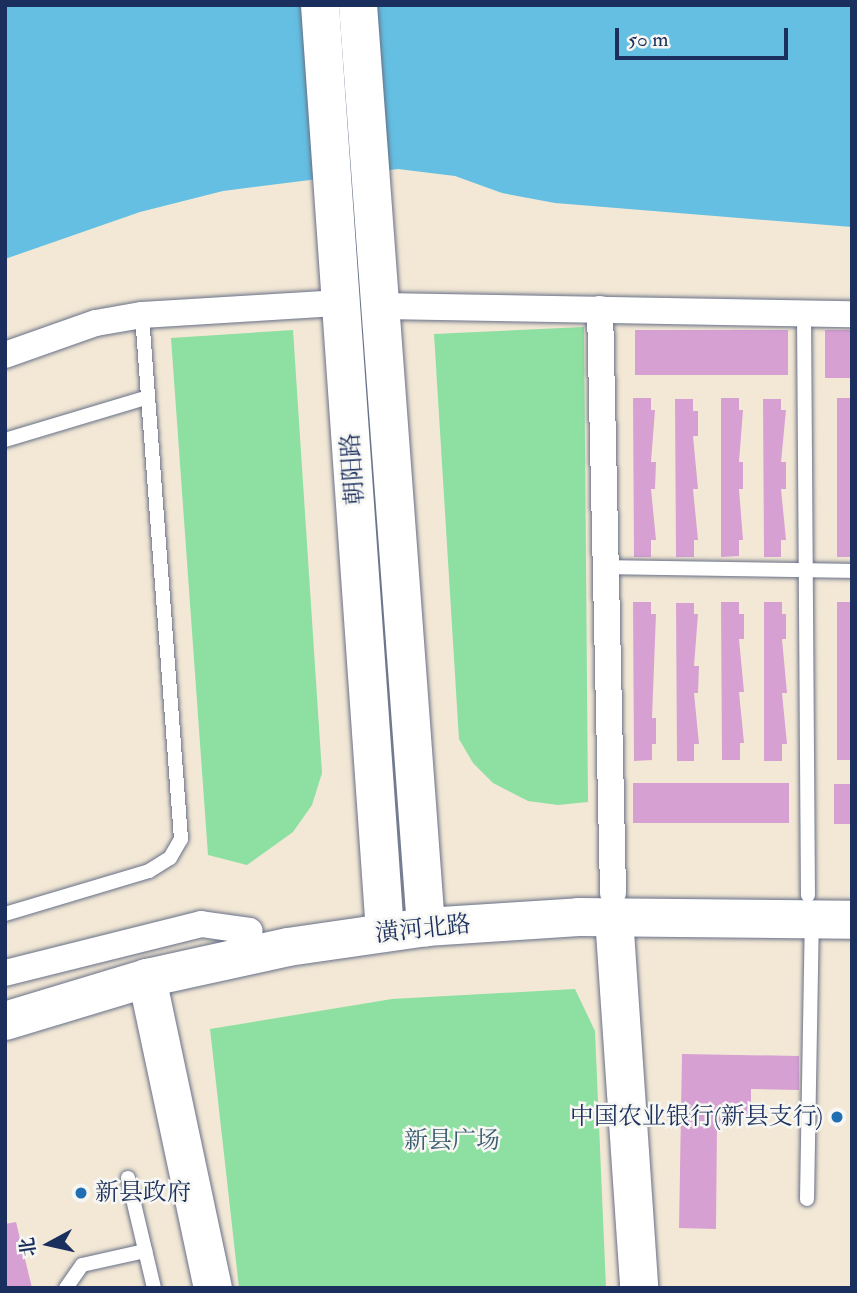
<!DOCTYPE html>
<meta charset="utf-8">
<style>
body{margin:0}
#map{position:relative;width:857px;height:1293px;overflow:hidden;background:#f3e8d5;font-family:"IM FELL Double Pica","Noto Serif SC",serif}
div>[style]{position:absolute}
.green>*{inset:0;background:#8de0a1}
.water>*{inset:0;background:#64bfe2}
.building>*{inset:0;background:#d6a0d3;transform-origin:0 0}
.roads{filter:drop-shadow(0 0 2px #677088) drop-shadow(0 0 2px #677088)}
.service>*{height:14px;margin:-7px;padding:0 7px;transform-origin:7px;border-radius:7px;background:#fff}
.minor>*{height:26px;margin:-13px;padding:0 13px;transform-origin:13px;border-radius:13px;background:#fff}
.secondary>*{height:38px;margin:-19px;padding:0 19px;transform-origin:19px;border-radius:19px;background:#fff}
.primary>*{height:38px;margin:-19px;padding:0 19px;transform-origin:19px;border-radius:19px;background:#fff}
.dots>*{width:19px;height:19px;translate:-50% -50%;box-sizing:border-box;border:4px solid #f6f6f2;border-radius:50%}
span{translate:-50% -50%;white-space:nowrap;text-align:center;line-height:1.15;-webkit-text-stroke:5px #f6f6f2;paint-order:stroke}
.street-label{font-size:24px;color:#1b2f5e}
.poi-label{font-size:24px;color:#1b2f5e}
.right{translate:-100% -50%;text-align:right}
.left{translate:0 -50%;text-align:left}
.park-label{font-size:24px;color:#385b6f}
.frame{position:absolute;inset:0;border:7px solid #1b2f5e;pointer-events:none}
.north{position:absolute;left:14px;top:1209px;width:70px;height:70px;-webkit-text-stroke:5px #f6f6f2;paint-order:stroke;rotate:262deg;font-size:19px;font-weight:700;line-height:28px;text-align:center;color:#1b2f5e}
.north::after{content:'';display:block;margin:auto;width:24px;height:32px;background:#1b2f5e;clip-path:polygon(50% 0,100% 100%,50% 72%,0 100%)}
.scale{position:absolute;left:615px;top:28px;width:173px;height:32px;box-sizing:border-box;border:4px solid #1b2f5e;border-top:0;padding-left:9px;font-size:21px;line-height:24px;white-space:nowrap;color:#1b2f5e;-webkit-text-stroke:5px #f6f6f2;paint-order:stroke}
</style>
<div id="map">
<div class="green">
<div style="clip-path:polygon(584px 327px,588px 802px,558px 805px,528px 801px,493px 783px,473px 763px,459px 739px,434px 334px)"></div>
<div style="clip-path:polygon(293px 330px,322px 773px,312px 805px,293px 832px,247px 865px,208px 855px,171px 338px)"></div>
<div style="clip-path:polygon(575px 989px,595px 1031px,606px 1288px,239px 1288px,210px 1029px,392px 999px)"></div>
</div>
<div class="water">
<div style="clip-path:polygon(5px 5px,852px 5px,852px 227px,555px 203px,502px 193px,455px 176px,398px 169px,223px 191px,140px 212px,5px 259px)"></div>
</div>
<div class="building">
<div style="left:788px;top:330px;width:45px;height:153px;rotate:90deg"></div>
<div style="left:825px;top:330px;width:27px;height:48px"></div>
<div style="clip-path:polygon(633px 398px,651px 398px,651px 410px,655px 410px,651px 462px,656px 462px,655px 489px,651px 489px,656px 540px,651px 540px,651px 557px,634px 557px)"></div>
<div style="clip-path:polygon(721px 398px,739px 398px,739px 410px,743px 410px,739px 462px,743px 462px,743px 489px,739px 489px,743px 540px,739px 540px,739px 556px,721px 557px)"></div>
<div style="left:837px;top:398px;width:15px;height:159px"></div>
<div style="clip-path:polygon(675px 399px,693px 399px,693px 411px,698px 411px,698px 436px,693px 436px,698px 489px,693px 489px,698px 540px,694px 540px,694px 557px,676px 557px)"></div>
<div style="clip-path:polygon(763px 399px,781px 399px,781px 410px,786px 410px,781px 462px,786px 462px,786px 489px,781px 489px,786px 540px,781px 540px,781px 557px,764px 557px)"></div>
<div style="clip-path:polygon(633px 602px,651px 602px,651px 614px,656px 614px,652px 718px,656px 718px,656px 744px,652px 744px,652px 760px,634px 761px)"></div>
<div style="clip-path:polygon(721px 602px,739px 602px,739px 614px,744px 614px,744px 639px,739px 639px,744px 692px,739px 692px,744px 743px,740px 743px,740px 760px,722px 760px)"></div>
<div style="clip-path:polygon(764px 602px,782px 602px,782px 614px,786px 614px,786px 639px,782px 639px,787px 693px,782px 693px,787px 744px,782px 744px,782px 761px,764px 761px)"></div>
<div style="left:837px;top:602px;width:15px;height:158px"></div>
<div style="clip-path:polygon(676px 603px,694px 603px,694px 614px,698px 614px,694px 666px,699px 666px,698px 693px,694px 693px,699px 744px,694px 744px,694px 761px,677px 761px)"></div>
<div style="left:633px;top:783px;width:156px;height:40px"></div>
<div style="left:834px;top:784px;width:18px;height:40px"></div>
<div style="clip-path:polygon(682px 1054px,799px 1056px,799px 1090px,751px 1089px,751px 1111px,735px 1123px,717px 1123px,716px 1229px,679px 1228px)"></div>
<div style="clip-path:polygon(16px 1222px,32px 1288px,5px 1288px,5px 1224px)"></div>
</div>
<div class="roads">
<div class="service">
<div style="left:804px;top:313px;width:582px;rotate:89.61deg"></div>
<div style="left:5px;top:440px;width:149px;rotate:-16.7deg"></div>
<div style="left:606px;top:567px;width:246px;rotate:0.9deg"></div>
<div style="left:5px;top:914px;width:150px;rotate:-16.6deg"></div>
<div style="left:149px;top:871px;width:25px;rotate:-32deg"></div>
<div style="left:170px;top:858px;width:22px;rotate:-60deg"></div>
<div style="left:181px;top:839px;width:525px;rotate:-94.26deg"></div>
<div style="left:128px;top:1178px;width:113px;rotate:76.7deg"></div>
<div style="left:807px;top:1199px;width:278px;rotate:-89deg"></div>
<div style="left:66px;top:1288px;width:28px;rotate:-55deg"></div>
<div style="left:82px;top:1265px;width:65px;rotate:-12.5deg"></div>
</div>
<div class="minor">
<div style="left:382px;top:306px;width:470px;rotate:1deg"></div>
<div style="left:600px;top:309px;width:584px;rotate:88.72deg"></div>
<div style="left:5px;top:355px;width:96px;rotate:-19.4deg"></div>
<div style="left:96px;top:323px;width:47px;rotate:-9.9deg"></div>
<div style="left:142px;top:315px;width:199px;rotate:-3.5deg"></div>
<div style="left:5px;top:973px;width:202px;rotate:-14deg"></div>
<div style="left:201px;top:924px;width:49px;rotate:8.1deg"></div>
</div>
<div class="secondary">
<div style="left:320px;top:5px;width:929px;rotate:85.99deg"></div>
<div style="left:358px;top:5px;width:925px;rotate:85.78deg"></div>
<div style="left:614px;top:917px;width:372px;rotate:86.1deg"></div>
<div style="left:147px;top:978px;width:317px;rotate:78deg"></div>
</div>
<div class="primary">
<div style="left:5px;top:1021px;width:148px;rotate:-16.8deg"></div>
<div style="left:147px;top:978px;width:144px;rotate:-12.4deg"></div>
<div style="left:288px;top:947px;width:139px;rotate:-8.2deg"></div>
<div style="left:426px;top:927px;width:153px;rotate:-3.7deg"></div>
<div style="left:579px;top:917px;width:273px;rotate:0.6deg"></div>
</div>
</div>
<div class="dots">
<div style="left:837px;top:1117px;background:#1f6fb2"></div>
<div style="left:81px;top:1193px;background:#1f6fb2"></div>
</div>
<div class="street-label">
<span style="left:353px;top:469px;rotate:-94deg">朝阳路</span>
<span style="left:423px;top:929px;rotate:-6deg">潢河北路</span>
</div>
<div class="poi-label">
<span class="right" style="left:823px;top:1117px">中国农业银行(新县支行)</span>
<span class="left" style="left:95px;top:1193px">新县政府</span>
</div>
<div class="park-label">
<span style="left:452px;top:1141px">新县广场</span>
</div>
<div class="frame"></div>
<div class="north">北</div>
<div class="scale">50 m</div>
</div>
